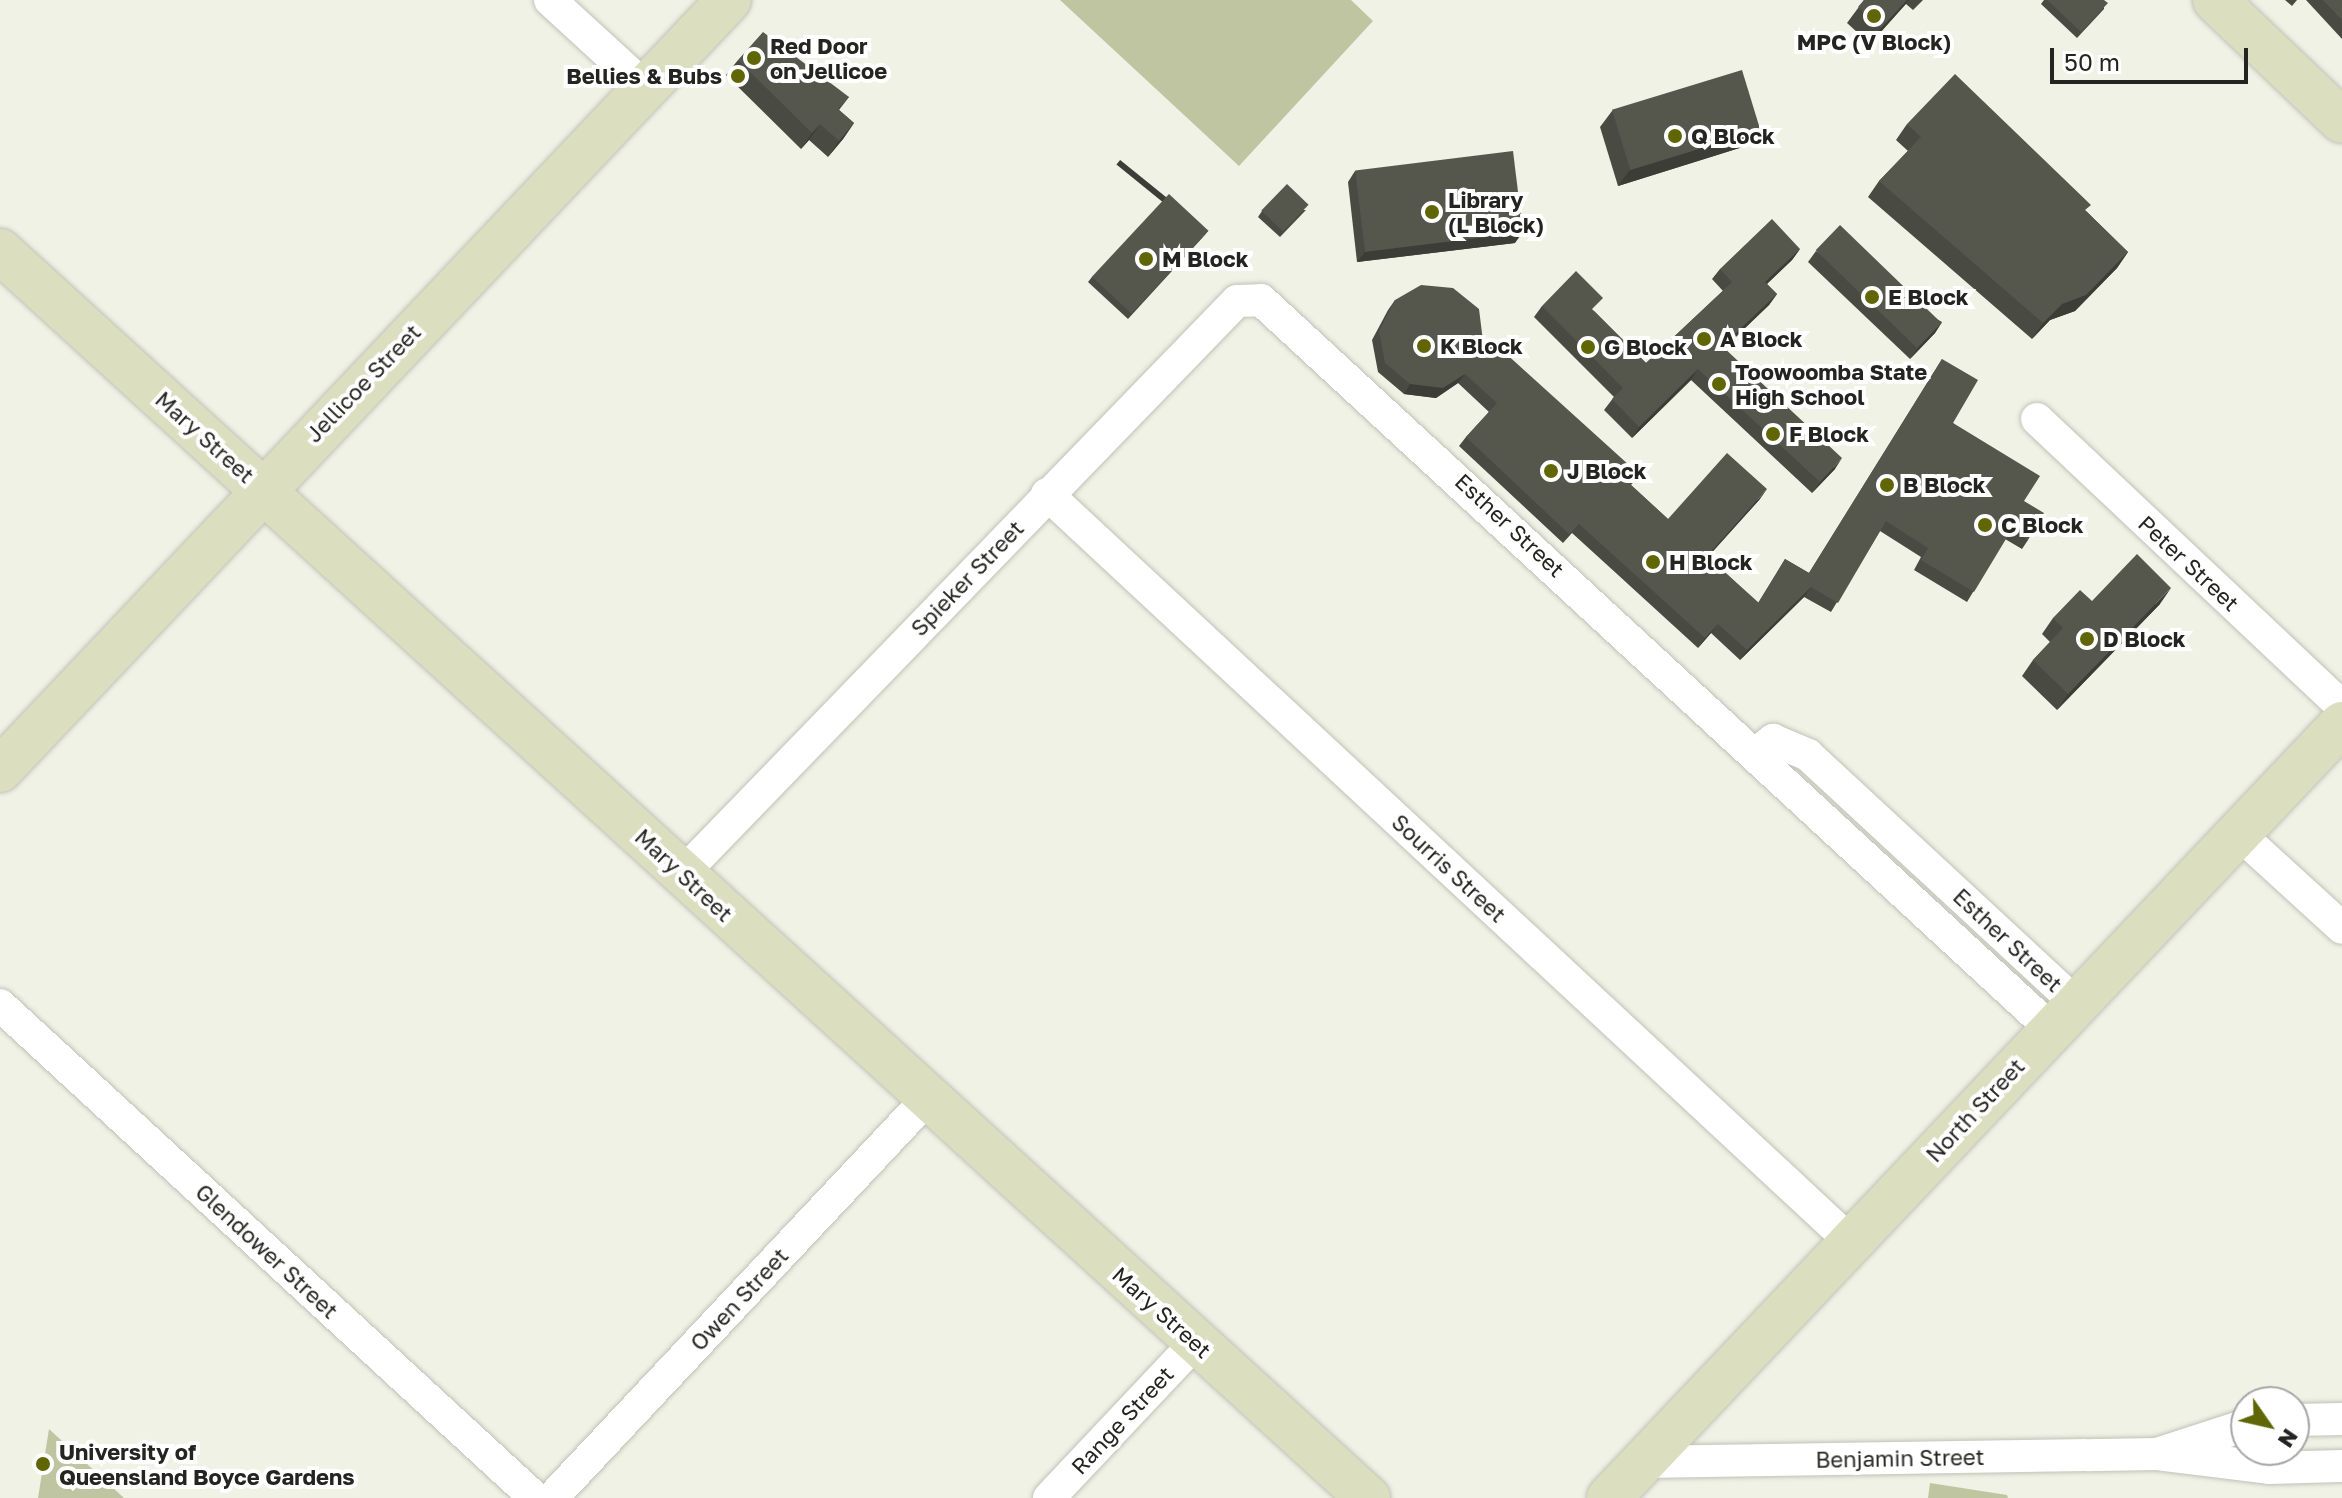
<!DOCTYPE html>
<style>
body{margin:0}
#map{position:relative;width:2342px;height:1498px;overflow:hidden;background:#f0f2e6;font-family:"Golos Text",sans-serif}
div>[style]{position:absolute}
.green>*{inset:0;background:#c0c5a1}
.roads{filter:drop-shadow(0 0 2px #c1c2b7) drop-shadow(0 0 2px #c1c2b7)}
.street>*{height:32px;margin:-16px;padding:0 16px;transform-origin:16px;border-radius:16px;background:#fff}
.secondary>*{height:44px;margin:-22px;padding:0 22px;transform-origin:22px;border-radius:22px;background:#dcdec0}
.wall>*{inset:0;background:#494b42}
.shaded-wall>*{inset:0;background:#3c3d36;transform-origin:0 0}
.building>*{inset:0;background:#55574d;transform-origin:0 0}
.dots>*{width:22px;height:22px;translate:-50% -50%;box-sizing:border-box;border:4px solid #fff;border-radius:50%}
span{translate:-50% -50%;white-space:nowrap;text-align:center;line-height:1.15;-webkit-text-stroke:8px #fff;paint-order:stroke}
.poi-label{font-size:22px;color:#242420;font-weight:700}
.left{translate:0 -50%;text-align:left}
.right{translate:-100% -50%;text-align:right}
.street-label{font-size:22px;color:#242420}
.north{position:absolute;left:2230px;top:1386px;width:80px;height:80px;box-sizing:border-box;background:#fff;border:2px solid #a7a7a6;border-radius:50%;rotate:124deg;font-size:22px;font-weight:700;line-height:32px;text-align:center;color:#242420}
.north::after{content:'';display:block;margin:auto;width:28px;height:36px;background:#606605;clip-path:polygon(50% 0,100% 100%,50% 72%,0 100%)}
.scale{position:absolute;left:2050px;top:48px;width:198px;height:36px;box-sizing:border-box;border:4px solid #242420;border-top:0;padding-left:10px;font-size:24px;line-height:28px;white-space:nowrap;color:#242420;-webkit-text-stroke:6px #fff;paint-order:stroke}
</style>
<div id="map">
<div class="green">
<div style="clip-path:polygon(1060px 0,1351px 0,1373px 21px,1239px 166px)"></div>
<div style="clip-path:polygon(49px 1429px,124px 1498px,38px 1498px)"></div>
<div style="clip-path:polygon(1930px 1483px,2007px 1495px,2008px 1498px,1928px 1498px)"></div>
</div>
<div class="roads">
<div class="street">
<div style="left:550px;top:0;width:130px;rotate:42.5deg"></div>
<div style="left:2037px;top:419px;width:419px;rotate:43.3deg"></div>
<div style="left:1047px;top:494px;width:1098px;rotate:42.93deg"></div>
<div style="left:1757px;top:753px;width:21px;rotate:-39deg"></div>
<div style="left:1773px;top:740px;width:38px;rotate:23deg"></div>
<div style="left:1808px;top:755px;width:365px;rotate:42.8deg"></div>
<div style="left:2237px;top:832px;width:142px;rotate:42.4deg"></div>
<div style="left:683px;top:873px;width:796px;rotate:-45.92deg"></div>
<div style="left:1237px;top:301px;width:24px;rotate:-2deg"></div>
<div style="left:1261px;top:300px;width:1075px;rotate:42.7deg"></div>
<div style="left:0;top:1005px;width:728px;rotate:42.66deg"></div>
<div style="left:2294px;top:1420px;width:48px;rotate:-1.2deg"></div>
<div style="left:2157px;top:1454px;width:94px;rotate:-18deg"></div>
<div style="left:1643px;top:1462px;width:514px;rotate:-0.89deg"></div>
<div style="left:2157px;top:1454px;width:113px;rotate:7.1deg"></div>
<div style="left:2269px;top:1468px;width:73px;rotate:-1.6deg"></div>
<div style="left:552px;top:1498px;width:546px;rotate:-46.78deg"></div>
<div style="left:1049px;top:1498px;width:214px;rotate:-46.7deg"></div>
</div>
<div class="secondary">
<div style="left:2215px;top:0;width:175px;rotate:43.6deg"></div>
<div style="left:0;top:251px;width:1851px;rotate:42.35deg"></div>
<div style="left:0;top:770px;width:1060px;rotate:-46.57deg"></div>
<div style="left:1609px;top:1498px;width:1066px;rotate:-46.56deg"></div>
</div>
</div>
<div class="wall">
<div style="clip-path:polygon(1864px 0,1923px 0,1913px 10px,1906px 4px,1870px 44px,1847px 23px)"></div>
<div style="clip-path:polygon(2044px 0,2104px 0,2104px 9px,2077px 38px,2041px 4px)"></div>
<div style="clip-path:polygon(2285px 0,2297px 0,2292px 6px)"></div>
<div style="clip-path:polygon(2306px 0,2342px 0,2342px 39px)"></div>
<div style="clip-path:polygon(738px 60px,849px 97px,839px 110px,854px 123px,843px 139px,828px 157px,809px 140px,801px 149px,726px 75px)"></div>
<div style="clip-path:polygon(1612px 111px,1749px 145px,1618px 186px,1600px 127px)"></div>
<div style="clip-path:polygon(1907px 124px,2086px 211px,2128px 252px,2117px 268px,2075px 311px,2050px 320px,2032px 339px,1868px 197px,1879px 181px,1908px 151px,1896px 140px)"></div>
<div style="clip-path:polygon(1355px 171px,1515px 243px,1357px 262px,1348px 182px)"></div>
<div style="clip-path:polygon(1306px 210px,1280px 237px,1258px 217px,1262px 211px)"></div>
<div style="clip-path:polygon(1204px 236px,1128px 319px,1088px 282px,1092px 277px)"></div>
<div style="clip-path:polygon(1800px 249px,1792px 260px,1767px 284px,1777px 294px,1769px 305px,1724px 348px,1835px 469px,1812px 493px,1691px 380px,1632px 438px,1604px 410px,1614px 397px,1534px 317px,1542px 306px,1594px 311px,1646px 363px,1723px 291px,1712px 279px,1720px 269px)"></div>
<div style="clip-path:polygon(1816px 251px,1942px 322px,1935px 333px,1910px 359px,1808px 262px)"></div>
<div style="clip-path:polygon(1395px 300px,1483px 341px,1632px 486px,1668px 519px,1760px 499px,1708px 557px,1758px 603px,1785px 559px,1809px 573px,1942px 359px,1953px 423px,2024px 501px,2028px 540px,2022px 549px,2005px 539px,1967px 602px,1914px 570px,1921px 557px,1880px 531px,1831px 612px,1804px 597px,1740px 660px,1711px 633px,1698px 648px,1572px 533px,1563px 543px,1459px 446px,1466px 437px,1489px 412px,1458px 383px,1436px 398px,1404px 394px,1378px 372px,1372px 340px,1388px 310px)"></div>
<div style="clip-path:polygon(2092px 601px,2160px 604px,2057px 710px,2022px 676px,2033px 660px,2050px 642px,2042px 634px,2053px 618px)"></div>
</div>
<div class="shaded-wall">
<div style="clip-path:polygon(1907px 0,1909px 0,1870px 44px,1881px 28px)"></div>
<div style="clip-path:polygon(854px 123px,843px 139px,828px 157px,839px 141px)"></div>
<div style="clip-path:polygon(820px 124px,809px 140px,801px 149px,812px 133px)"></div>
<div style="clip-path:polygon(1760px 130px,1749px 145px,1618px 186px,1630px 170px)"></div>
<div style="left:1208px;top:231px;width:6px;height:113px;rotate:129deg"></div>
<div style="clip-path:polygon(1523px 232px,1515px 243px,1357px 262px,1365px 252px)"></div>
<div style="clip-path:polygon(1800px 249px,1792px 260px,1757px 293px,1765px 282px)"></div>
<div style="clip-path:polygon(2128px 252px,2117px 268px,2075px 311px,2050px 320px,2032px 339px,2043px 323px,2062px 304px)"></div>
<div style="clip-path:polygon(1777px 294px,1769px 305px,1715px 357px,1722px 346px)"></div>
<div style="clip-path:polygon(1942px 322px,1935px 333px,1910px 359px,1918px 348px)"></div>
<div style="clip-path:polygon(1698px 369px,1691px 380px,1632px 438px,1639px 427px)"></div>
<div style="clip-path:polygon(1465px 374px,1458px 383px,1436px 398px,1404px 394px,1410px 384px)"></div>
<div style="clip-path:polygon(1842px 458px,1835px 469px,1812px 493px,1820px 482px)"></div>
<div style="clip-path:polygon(1767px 489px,1760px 499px,1700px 565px,1707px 556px)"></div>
<div style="clip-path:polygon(1811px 587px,1804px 597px,1740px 660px,1747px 650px)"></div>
<div style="clip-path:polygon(2171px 588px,2160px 604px,2057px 710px,2068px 694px)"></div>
<div style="clip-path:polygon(1718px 624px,1711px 633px,1698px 648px,1705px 638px)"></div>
</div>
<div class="building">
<div style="clip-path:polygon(1864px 0,1907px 0,1881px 28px,1858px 7px)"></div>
<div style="clip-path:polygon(2047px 0,2104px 0,2108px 3px,2081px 32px)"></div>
<div style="clip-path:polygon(2323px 0,2342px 0,2342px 20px)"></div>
<div style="clip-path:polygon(763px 32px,849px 97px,838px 109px,854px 123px,839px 141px,820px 124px,812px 133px,738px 60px)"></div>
<div style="left:1742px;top:70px;width:63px;height:136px;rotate:73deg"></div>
<div style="clip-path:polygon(1955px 74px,2091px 205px,2085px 210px,2128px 252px,2086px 295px,2062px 304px,2043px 323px,1879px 181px,1921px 137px,1907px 124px)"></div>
<div style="left:1513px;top:151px;width:82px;height:159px;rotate:83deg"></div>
<div style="left:1287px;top:184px;width:30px;height:37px;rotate:44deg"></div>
<div style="left:1169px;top:194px;width:54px;height:113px;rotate:43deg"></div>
<div style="clip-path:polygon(1772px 219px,1800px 249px,1765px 282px,1777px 294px,1722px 346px,1842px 458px,1820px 482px,1698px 369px,1639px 427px,1612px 399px,1623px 388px,1542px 306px,1576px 271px,1603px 298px,1592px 309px,1646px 363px,1732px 282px,1720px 269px)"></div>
<div style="left:1840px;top:225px;width:141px;height:35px;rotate:44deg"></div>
<div style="clip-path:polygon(1421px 285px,1453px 288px,1479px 309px,1483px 341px,1503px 351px,1640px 475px,1631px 485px,1668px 519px,1727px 453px,1767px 489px,1707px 556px,1759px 603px,1785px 559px,1809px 573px,1942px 359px,1978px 380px,1953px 423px,2040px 476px,2024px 501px,2044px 513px,2028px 540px,2012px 529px,1974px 592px,1921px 560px,1928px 548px,1886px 521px,1838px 603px,1811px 587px,1747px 650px,1718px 624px,1705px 638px,1579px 524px,1569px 534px,1466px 437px,1497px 403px,1465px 374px,1443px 388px,1410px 384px,1385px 363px,1379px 331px,1395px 300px)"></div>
<div style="clip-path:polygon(2137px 554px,2171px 588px,2068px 694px,2033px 660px,2063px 628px,2053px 618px,2080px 590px,2092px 601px)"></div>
</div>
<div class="dots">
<div style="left:1874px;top:16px;background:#606605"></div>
<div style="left:754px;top:58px;background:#606605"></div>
<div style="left:738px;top:76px;background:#606605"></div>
<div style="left:1675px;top:136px;background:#606605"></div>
<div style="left:1432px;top:212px;background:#606605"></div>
<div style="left:1146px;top:259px;background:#606605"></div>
<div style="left:1872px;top:297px;background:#606605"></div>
<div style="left:1704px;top:339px;background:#606605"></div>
<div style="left:1424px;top:346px;background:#606605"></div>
<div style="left:1588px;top:347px;background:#606605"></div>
<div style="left:1719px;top:384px;background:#606605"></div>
<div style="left:1773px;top:434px;background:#606605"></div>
<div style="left:1551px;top:471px;background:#606605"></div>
<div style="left:1887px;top:485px;background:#606605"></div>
<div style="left:1985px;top:525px;background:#606605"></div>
<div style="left:1653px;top:562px;background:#606605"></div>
<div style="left:2087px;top:639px;background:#606605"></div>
<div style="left:43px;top:1464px;background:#606605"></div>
</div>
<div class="poi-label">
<span style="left:1874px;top:42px">MPC (V Block)</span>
<span class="left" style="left:770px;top:58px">Red Door<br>on Jellicoe</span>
<span class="right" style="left:722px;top:76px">Bellies &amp; Bubs</span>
<span class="left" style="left:1691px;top:136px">Q Block</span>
<span class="left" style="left:1448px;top:212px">Library<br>(L Block)</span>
<span class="left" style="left:1162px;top:259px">M Block</span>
<span class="left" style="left:1888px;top:297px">E Block</span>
<span class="left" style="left:1720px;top:339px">A Block</span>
<span class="left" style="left:1440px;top:346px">K Block</span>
<span class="left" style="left:1604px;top:347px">G Block</span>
<span class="left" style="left:1735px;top:384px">Toowoomba State<br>High School</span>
<span class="left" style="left:1789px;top:434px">F Block</span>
<span class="left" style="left:1567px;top:471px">J Block</span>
<span class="left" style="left:1903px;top:485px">B Block</span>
<span class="left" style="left:2001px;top:525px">C Block</span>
<span class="left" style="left:1669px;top:562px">H Block</span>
<span class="left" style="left:2103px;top:639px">D Block</span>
<span class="left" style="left:59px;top:1464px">University of<br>Queensland Boyce Gardens</span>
</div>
<div class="street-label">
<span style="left:363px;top:383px;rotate:-46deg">Jellicoe Street</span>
<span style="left:205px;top:437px;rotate:42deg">Mary Street</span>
<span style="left:1510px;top:525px;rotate:43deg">Esther Street</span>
<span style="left:2189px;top:563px;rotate:43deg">Peter Street</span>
<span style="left:967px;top:578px;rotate:-46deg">Spieker Street</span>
<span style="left:1449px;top:868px;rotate:43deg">Sourris Street</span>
<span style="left:684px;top:875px;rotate:43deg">Mary Street</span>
<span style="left:2008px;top:940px;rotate:43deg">Esther Street</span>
<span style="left:1975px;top:1110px;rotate:-47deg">North Street</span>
<span style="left:267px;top:1251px;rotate:43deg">Glendower Street</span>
<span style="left:739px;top:1299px;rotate:-47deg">Owen Street</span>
<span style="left:1162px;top:1312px;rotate:42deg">Mary Street</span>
<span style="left:1122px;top:1420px;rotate:-47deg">Range Street</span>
<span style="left:1900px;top:1458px;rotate:-1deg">Benjamin Street</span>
</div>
<div class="north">N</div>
<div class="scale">50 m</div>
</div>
